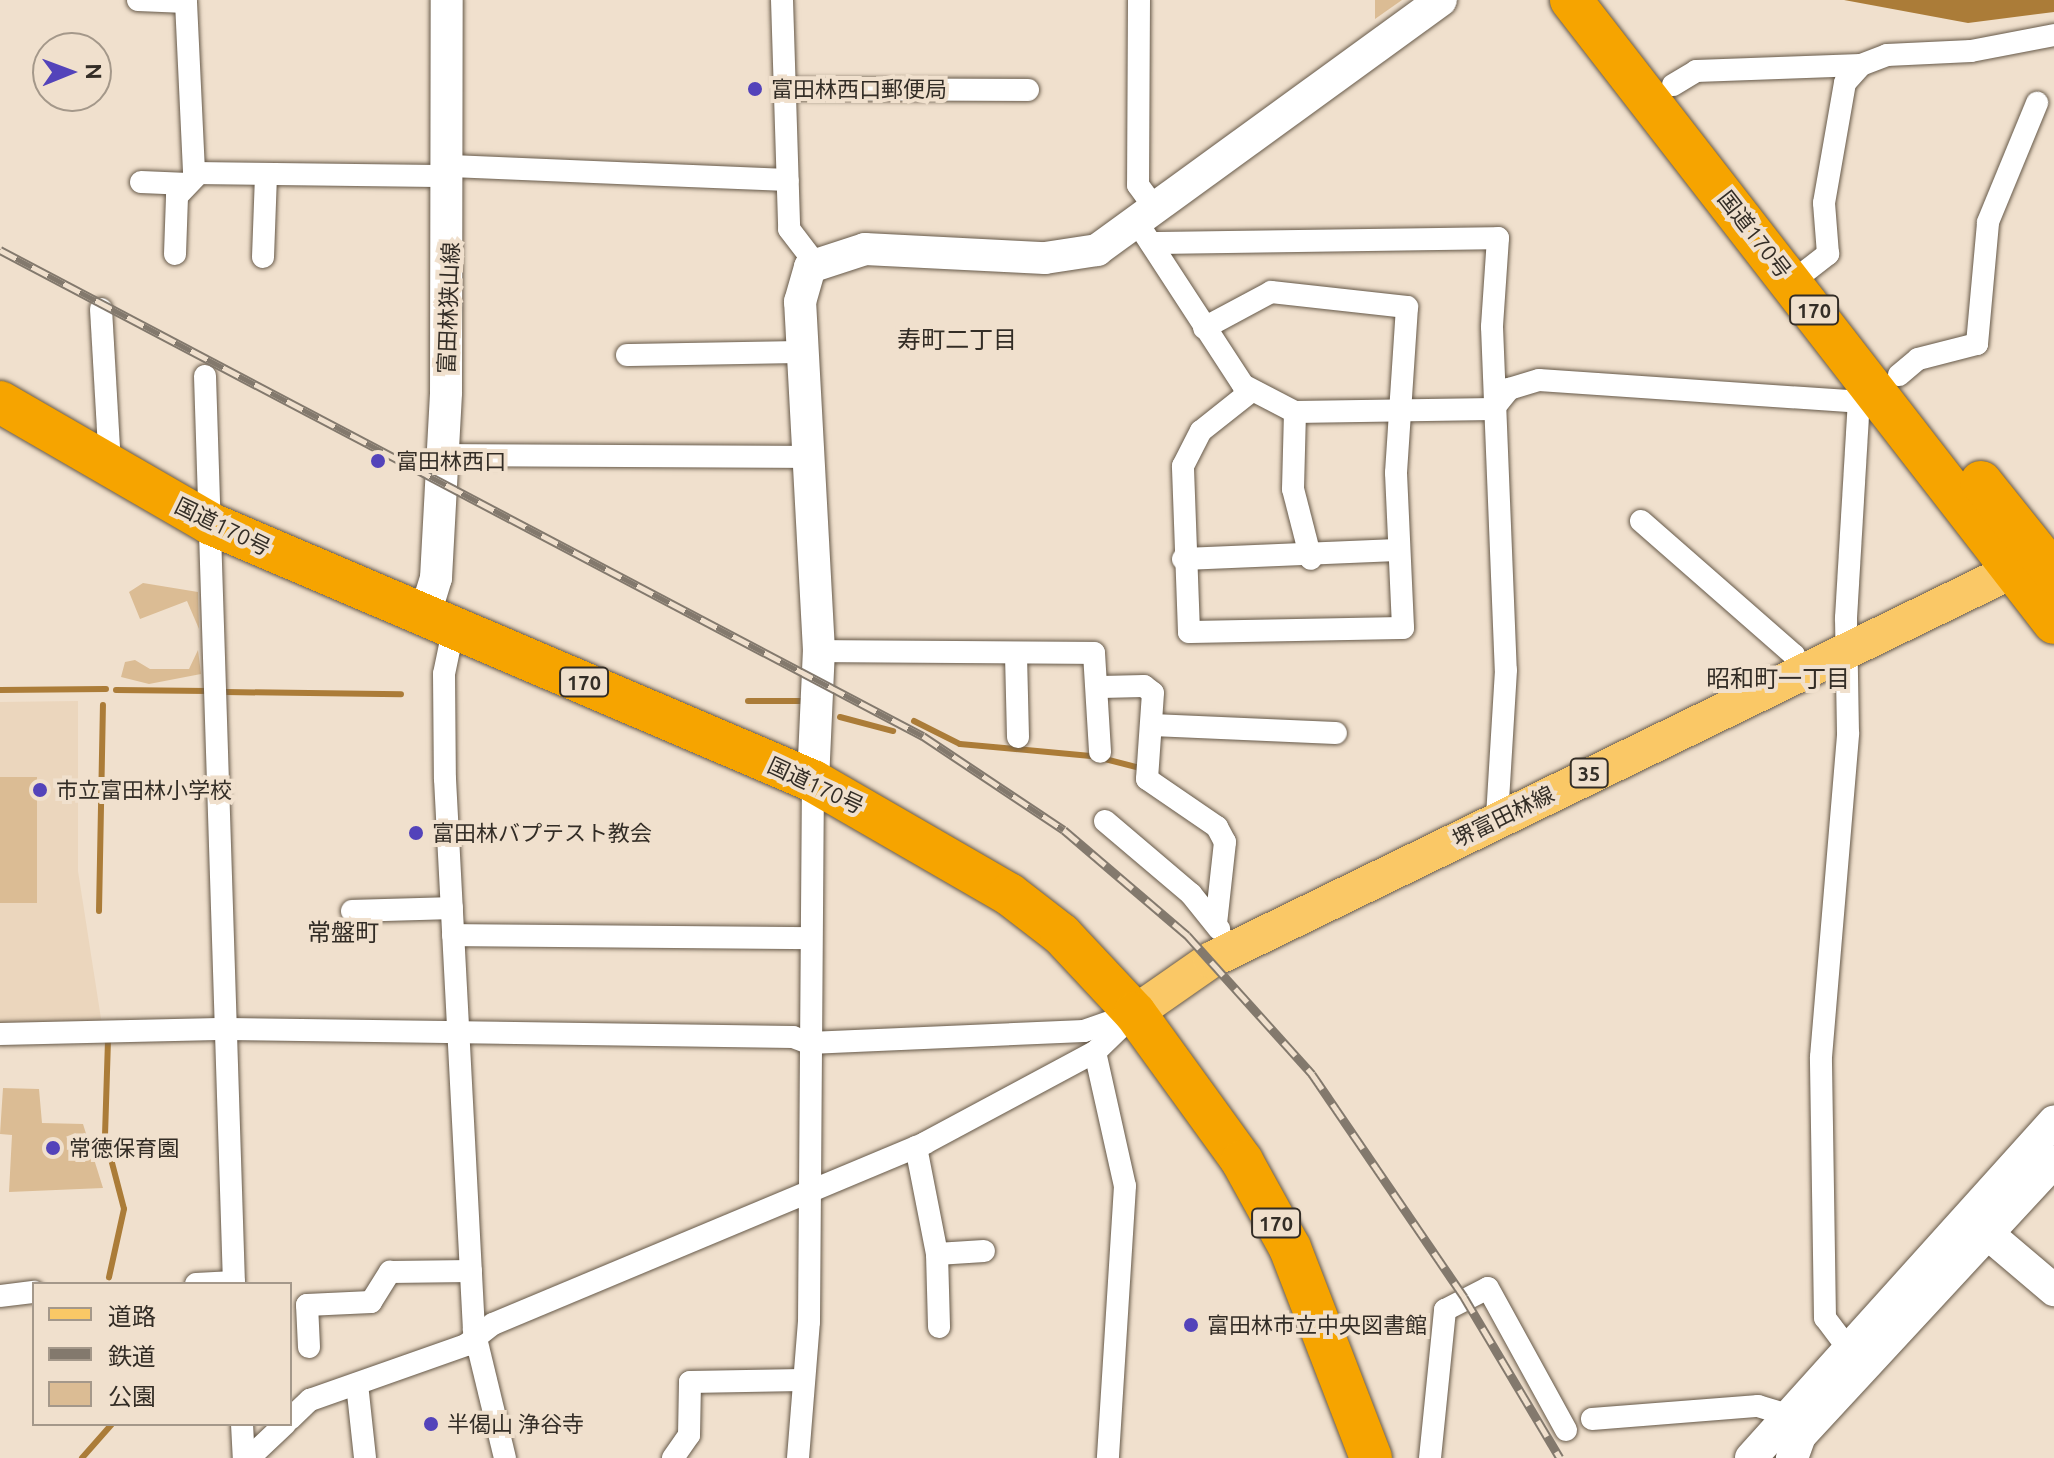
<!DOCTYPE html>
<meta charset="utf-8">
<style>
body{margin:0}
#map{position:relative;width:2054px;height:1458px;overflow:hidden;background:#f0e0cd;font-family:Ubuntu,"Noto Sans JP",sans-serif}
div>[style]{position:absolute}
.built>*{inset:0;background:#ebd6bd}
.green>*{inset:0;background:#dbbc94;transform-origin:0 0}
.water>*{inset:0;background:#ab7c38}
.stream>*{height:6px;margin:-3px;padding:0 3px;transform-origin:3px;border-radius:3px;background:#ab7c38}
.roads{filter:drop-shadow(0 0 2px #665949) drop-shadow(0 0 2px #665949)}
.street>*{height:22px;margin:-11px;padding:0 11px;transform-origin:11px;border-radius:11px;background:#fff}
.secondary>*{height:32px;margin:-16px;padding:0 16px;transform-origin:16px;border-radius:16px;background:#fff}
.primary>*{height:36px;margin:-18px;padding:0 18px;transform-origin:18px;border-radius:18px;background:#fac866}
.highway>*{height:42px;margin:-21px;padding:0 21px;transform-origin:21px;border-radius:21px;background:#f6a400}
.rail>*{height:9px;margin-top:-4.5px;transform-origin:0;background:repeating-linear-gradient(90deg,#f0e0cd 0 18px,#83796d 0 36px);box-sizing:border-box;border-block:2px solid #83796d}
.dots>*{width:22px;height:22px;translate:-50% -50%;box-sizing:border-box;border:4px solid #f0e0cd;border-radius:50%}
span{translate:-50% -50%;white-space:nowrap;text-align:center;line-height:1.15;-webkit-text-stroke:8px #f0e0cd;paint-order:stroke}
.shield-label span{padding:2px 6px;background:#f0e0cd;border:2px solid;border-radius:6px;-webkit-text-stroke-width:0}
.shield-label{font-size:20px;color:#332d26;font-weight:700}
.poi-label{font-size:22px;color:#332d26}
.left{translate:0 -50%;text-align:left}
.street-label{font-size:22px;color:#332d26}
.neighbourhood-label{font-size:24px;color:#332d26}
.legend{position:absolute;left:32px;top:1282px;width:260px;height:144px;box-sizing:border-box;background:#f0e0cd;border:2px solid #a4988a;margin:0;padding:10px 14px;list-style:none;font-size:24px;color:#332d26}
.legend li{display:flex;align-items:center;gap:16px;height:40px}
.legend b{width:40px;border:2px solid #a4988a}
.north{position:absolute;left:32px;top:32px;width:80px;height:80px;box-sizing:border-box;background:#f0e0cd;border:2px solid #a4988a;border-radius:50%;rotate:89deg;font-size:22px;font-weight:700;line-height:32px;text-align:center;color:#332d26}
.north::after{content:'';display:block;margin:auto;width:28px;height:36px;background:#5343ba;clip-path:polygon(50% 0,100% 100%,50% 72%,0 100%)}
</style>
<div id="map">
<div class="built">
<div style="clip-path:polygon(78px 701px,78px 871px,102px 1025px,0 1024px,0 702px)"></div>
</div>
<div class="green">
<div style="clip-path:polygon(1375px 0,1402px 0,1375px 19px)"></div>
<div style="clip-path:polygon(143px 583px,198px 592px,199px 629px,187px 601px,140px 619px,129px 592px)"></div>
<div style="clip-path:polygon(198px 650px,201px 674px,149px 684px,121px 677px,125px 662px,135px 660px,150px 669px,189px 669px)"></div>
<div style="left:0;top:777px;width:37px;height:126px"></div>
<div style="clip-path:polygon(3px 1088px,39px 1089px,42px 1123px,83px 1124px,103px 1188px,9px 1192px,12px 1135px,0 1134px)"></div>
</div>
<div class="water">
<div style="clip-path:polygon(1844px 0,2054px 0,2054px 12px,1968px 23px)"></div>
</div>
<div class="stream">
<div style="left:0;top:690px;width:106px;rotate:-0.5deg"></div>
<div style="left:116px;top:690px;width:91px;rotate:0.6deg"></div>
<div style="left:225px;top:692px;width:176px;rotate:0.7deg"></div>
<div style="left:748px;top:701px;width:53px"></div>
<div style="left:840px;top:717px;width:55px;rotate:14.8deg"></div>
<div style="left:914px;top:721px;width:51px;rotate:26.6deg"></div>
<div style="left:960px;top:744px;width:134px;rotate:5.2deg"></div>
<div style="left:1093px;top:756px;width:53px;rotate:14.3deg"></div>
<div style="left:99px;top:911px;width:206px;rotate:-88.9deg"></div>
<div style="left:108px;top:1040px;width:96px;rotate:91.8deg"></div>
<div style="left:105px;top:1136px;width:75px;rotate:75.4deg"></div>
<div style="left:124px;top:1209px;width:70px;rotate:102.4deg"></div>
<div style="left:82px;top:1458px;width:45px;rotate:-48.6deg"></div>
</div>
<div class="roads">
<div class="street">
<div style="left:138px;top:0;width:48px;rotate:2.4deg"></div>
<div style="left:186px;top:2px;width:171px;rotate:87.3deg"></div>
<div style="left:194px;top:173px;width:243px;rotate:0.7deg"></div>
<div style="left:437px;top:176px;width:17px;rotate:-36deg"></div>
<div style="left:451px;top:166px;width:337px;rotate:2.4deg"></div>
<div style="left:782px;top:0;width:229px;rotate:88.2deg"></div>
<div style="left:789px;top:229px;width:43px;rotate:52.6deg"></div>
<div style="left:1139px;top:0;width:185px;rotate:90.3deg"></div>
<div style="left:1138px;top:185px;width:29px;rotate:54deg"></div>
<div style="left:1673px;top:85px;width:27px;rotate:-31deg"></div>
<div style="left:1696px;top:71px;width:165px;rotate:-2.1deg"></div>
<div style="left:1861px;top:65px;width:28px;rotate:-21deg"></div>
<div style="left:1887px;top:55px;width:84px;rotate:-2.7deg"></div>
<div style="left:1971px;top:51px;width:85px;rotate:-10.9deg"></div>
<div style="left:785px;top:89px;width:243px;rotate:0.2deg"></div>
<div style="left:141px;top:182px;width:47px;rotate:2.4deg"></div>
<div style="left:1144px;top:233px;width:181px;rotate:56.9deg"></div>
<div style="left:1243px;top:385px;width:59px;rotate:27.4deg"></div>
<div style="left:1295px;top:412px;width:198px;rotate:-0.9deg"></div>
<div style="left:1493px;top:409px;width:26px;rotate:-51deg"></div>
<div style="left:1509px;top:389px;width:31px;rotate:-17deg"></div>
<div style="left:1539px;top:380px;width:321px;rotate:3.9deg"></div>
<div style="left:1859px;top:402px;width:12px;rotate:-24deg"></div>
<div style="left:1151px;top:243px;width:347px;rotate:-0.8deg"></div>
<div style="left:1498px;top:238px;width:89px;rotate:93.9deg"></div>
<div style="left:1492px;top:327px;width:343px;rotate:87.7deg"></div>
<div style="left:1506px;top:670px;width:149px;rotate:93.5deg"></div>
<div style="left:175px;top:254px;width:58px;rotate:-88deg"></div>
<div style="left:177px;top:196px;width:32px;rotate:-46deg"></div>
<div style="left:263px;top:257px;width:83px;rotate:-87.9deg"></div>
<div style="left:1792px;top:282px;width:46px;rotate:-37.9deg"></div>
<div style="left:1828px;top:254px;width:51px;rotate:-94.5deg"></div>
<div style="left:1824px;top:203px;width:122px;rotate:-80.1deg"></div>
<div style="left:1845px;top:83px;width:24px;rotate:-48deg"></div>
<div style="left:101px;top:309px;width:156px;rotate:86.7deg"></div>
<div style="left:1204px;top:328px;width:76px;rotate:-28.2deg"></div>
<div style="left:1271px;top:292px;width:137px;rotate:6.3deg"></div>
<div style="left:1407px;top:307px;width:166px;rotate:93.8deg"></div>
<div style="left:1396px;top:473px;width:155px;rotate:87.4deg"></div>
<div style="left:1403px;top:628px;width:214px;rotate:178.9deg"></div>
<div style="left:1189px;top:632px;width:166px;rotate:-92.1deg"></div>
<div style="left:1183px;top:466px;width:39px;rotate:-63deg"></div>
<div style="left:1201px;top:431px;width:63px;rotate:-38.5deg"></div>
<div style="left:627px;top:355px;width:175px;rotate:-1deg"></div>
<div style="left:1899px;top:375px;width:25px;rotate:-40deg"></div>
<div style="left:1918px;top:359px;width:61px;rotate:-14.3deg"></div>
<div style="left:1977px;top:344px;width:122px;rotate:-84.8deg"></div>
<div style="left:1988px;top:222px;width:129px;rotate:-67.6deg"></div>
<div style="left:205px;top:376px;width:908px;rotate:88.17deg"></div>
<div style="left:1295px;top:412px;width:77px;rotate:91.5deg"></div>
<div style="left:1293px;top:489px;width:72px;rotate:75.6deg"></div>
<div style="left:442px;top:455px;width:366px;rotate:0.3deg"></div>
<div style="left:1641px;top:521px;width:203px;rotate:41.2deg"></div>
<div style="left:1794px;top:655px;width:16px;rotate:75deg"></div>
<div style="left:1183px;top:559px;width:215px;rotate:-2.4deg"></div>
<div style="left:454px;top:626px;width:49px;rotate:101.8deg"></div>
<div style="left:444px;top:674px;width:105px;rotate:89.5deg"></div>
<div style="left:445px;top:779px;width:552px;rotate:86.99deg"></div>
<div style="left:474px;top:1330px;width:132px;rotate:76.4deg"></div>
<div style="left:819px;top:651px;width:275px;rotate:0.4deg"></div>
<div style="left:1094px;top:653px;width:99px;rotate:86.5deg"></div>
<div style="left:1016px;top:655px;width:82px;rotate:88.6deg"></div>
<div style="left:1101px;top:687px;width:43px;rotate:-1.3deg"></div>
<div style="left:1144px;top:686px;width:11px;rotate:38deg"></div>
<div style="left:1153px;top:693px;width:86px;rotate:94deg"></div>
<div style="left:1147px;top:779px;width:85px;rotate:34.4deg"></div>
<div style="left:1217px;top:827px;width:17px;rotate:62deg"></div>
<div style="left:1225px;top:842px;width:81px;rotate:96.3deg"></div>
<div style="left:1152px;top:725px;width:184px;rotate:2.5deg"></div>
<div style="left:1105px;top:821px;width:113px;rotate:40.3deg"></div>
<div style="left:1191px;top:894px;width:45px;rotate:51.3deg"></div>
<div style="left:352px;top:911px;width:100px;rotate:-1.7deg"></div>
<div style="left:453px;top:935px;width:355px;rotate:0.5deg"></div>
<div style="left:0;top:1034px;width:229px;rotate:-1.3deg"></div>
<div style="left:229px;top:1029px;width:564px;rotate:0.81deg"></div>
<div style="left:793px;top:1037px;width:17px;rotate:21deg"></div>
<div style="left:809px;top:1043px;width:275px;rotate:-2.5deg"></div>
<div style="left:1084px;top:1031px;width:54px;rotate:-19.4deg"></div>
<div style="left:1095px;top:1052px;width:137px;rotate:77.4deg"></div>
<div style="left:1125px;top:1186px;width:273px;rotate:93.6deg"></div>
<div style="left:916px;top:1147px;width:109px;rotate:78.9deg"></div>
<div style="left:937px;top:1254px;width:73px;rotate:88.4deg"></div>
<div style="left:937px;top:1254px;width:47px;rotate:-3.7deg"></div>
<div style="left:196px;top:1284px;width:38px;rotate:-3deg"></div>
<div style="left:0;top:1296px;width:34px;rotate:-7deg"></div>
<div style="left:309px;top:1347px;width:42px;rotate:-92.7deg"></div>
<div style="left:307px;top:1305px;width:64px;rotate:-2.7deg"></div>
<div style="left:371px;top:1302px;width:36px;rotate:-58deg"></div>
<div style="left:390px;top:1272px;width:81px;rotate:-0.7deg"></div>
<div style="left:1847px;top:1347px;width:36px;rotate:-127deg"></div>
<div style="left:1825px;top:1318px;width:261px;rotate:-90.9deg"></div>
<div style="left:1821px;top:1057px;width:325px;rotate:-85.2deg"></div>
<div style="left:1848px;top:733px;width:115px;rotate:-91deg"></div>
<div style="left:1846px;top:618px;width:216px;rotate:-86.6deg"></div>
<div style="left:357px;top:1384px;width:74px;rotate:83.8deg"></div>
<div style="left:290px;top:1419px;width:28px;rotate:-44deg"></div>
<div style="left:310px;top:1400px;width:165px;rotate:-19.4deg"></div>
<div style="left:466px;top:1345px;width:34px;rotate:-38deg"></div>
<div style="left:493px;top:1324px;width:468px;rotate:-22.7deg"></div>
<div style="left:925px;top:1143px;width:193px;rotate:-28.2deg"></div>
<div style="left:1095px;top:1052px;width:39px;rotate:-44deg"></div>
<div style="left:1592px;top:1419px;width:167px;rotate:-4.5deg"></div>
<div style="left:1758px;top:1406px;width:27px;rotate:17deg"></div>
<div style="left:242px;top:1424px;width:34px;rotate:87deg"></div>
<div style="left:249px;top:1458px;width:50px;rotate:-43.4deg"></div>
<div style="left:673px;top:1458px;width:28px;rotate:-55deg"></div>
<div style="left:689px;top:1435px;width:53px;rotate:-88.9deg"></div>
<div style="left:690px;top:1382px;width:112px;rotate:-1deg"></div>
<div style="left:798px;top:1458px;width:136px;rotate:-85.4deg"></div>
<div style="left:809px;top:1322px;width:541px;rotate:-89.58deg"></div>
<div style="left:1430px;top:1458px;width:149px;rotate:-84.2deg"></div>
<div style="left:1445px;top:1310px;width:48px;rotate:-27.1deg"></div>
<div style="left:1488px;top:1288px;width:162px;rotate:61.2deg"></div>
</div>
<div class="secondary">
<div style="left:425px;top:614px;width:38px;rotate:-73deg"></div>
<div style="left:436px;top:578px;width:186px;rotate:-86.9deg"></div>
<div style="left:446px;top:392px;width:392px;rotate:-89.9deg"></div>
<div style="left:813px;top:781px;width:130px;rotate:-87.4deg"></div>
<div style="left:819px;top:651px;width:350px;rotate:-93.1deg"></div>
<div style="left:800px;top:302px;width:36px;rotate:-74deg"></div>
<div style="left:810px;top:267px;width:58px;rotate:-18.1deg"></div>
<div style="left:865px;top:249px;width:180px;rotate:2.9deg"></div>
<div style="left:1045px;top:258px;width:53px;rotate:-8.7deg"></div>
<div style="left:1097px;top:250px;width:425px;rotate:-36deg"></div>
<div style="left:1988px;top:1234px;width:87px;rotate:40.3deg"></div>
<div style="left:1751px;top:1458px;width:453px;rotate:-48deg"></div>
<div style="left:1792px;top:1458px;width:23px;rotate:-70deg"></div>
<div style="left:1800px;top:1436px;width:374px;rotate:-47.2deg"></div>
</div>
<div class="primary">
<div style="left:1135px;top:1013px;width:93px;rotate:-34.9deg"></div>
<div style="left:1211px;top:960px;width:920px;rotate:-25.92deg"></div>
</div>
<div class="highway">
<div style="left:1571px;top:0;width:788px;rotate:52.21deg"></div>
<div style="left:0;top:402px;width:244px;rotate:30deg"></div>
<div style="left:211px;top:524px;width:655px;rotate:23.12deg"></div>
<div style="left:813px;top:781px;width:226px;rotate:30deg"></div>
<div style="left:1009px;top:894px;width:66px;rotate:37.6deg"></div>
<div style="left:1061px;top:934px;width:108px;rotate:46.9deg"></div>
<div style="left:1135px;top:1013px;width:183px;rotate:54.1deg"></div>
<div style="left:1242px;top:1161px;width:99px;rotate:61.1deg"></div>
<div style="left:1290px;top:1248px;width:225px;rotate:68.9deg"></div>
<div style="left:1981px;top:482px;width:117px;rotate:51.3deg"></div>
</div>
</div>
<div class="rail">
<div style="left:0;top:250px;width:1043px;rotate:27.77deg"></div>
<div style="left:923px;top:736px;width:169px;rotate:33.7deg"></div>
<div style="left:1064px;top:830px;width:162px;rotate:40.5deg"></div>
<div style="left:1187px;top:935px;width:187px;rotate:48deg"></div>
<div style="left:1312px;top:1074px;width:270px;rotate:55.7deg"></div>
<div style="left:1464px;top:1297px;width:187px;rotate:59.2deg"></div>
</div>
<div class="dots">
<div style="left:755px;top:89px;background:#5343ba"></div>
<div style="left:378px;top:461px;background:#5343ba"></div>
<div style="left:40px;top:790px;background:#5343ba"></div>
<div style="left:416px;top:833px;background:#5343ba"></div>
<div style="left:53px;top:1148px;background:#5343ba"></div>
<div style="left:1191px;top:1325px;background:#5343ba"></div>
<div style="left:431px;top:1424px;background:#5343ba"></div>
</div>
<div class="shield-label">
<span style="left:1814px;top:310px">170</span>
<span style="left:584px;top:682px">170</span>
<span style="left:1589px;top:773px">35</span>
<span style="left:1276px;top:1223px">170</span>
</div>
<div class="poi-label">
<span class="left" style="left:771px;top:89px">富田林西口郵便局</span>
<span class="left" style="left:396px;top:461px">富田林西口</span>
<span class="left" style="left:56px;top:790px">市立富田林小学校</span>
<span class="left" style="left:432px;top:833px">富田林バプテスト教会</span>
<span class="left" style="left:69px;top:1148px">常徳保育園</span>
<span class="left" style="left:1207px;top:1325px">富田林市立中央図書館</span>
<span class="left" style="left:447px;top:1424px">半偈山 浄谷寺</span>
</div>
<div class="street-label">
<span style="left:1755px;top:234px;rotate:52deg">国道170号</span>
<span style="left:448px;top:308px;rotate:-88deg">富田林狭山線</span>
<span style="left:223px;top:526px;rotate:26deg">国道170号</span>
<span style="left:816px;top:785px;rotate:25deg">国道170号</span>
<span style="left:1503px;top:816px;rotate:-26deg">堺富田林線</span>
</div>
<div class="neighbourhood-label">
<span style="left:957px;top:340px">寿町二丁目</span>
<span style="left:1778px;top:679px">昭和町一丁目</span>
<span style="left:343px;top:933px">常盤町</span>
</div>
<ul class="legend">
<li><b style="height:10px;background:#fac866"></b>道路</li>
<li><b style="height:10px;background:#83796d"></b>鉄道</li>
<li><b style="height:22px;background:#dbbc94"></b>公園</li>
</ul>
<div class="north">N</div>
</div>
